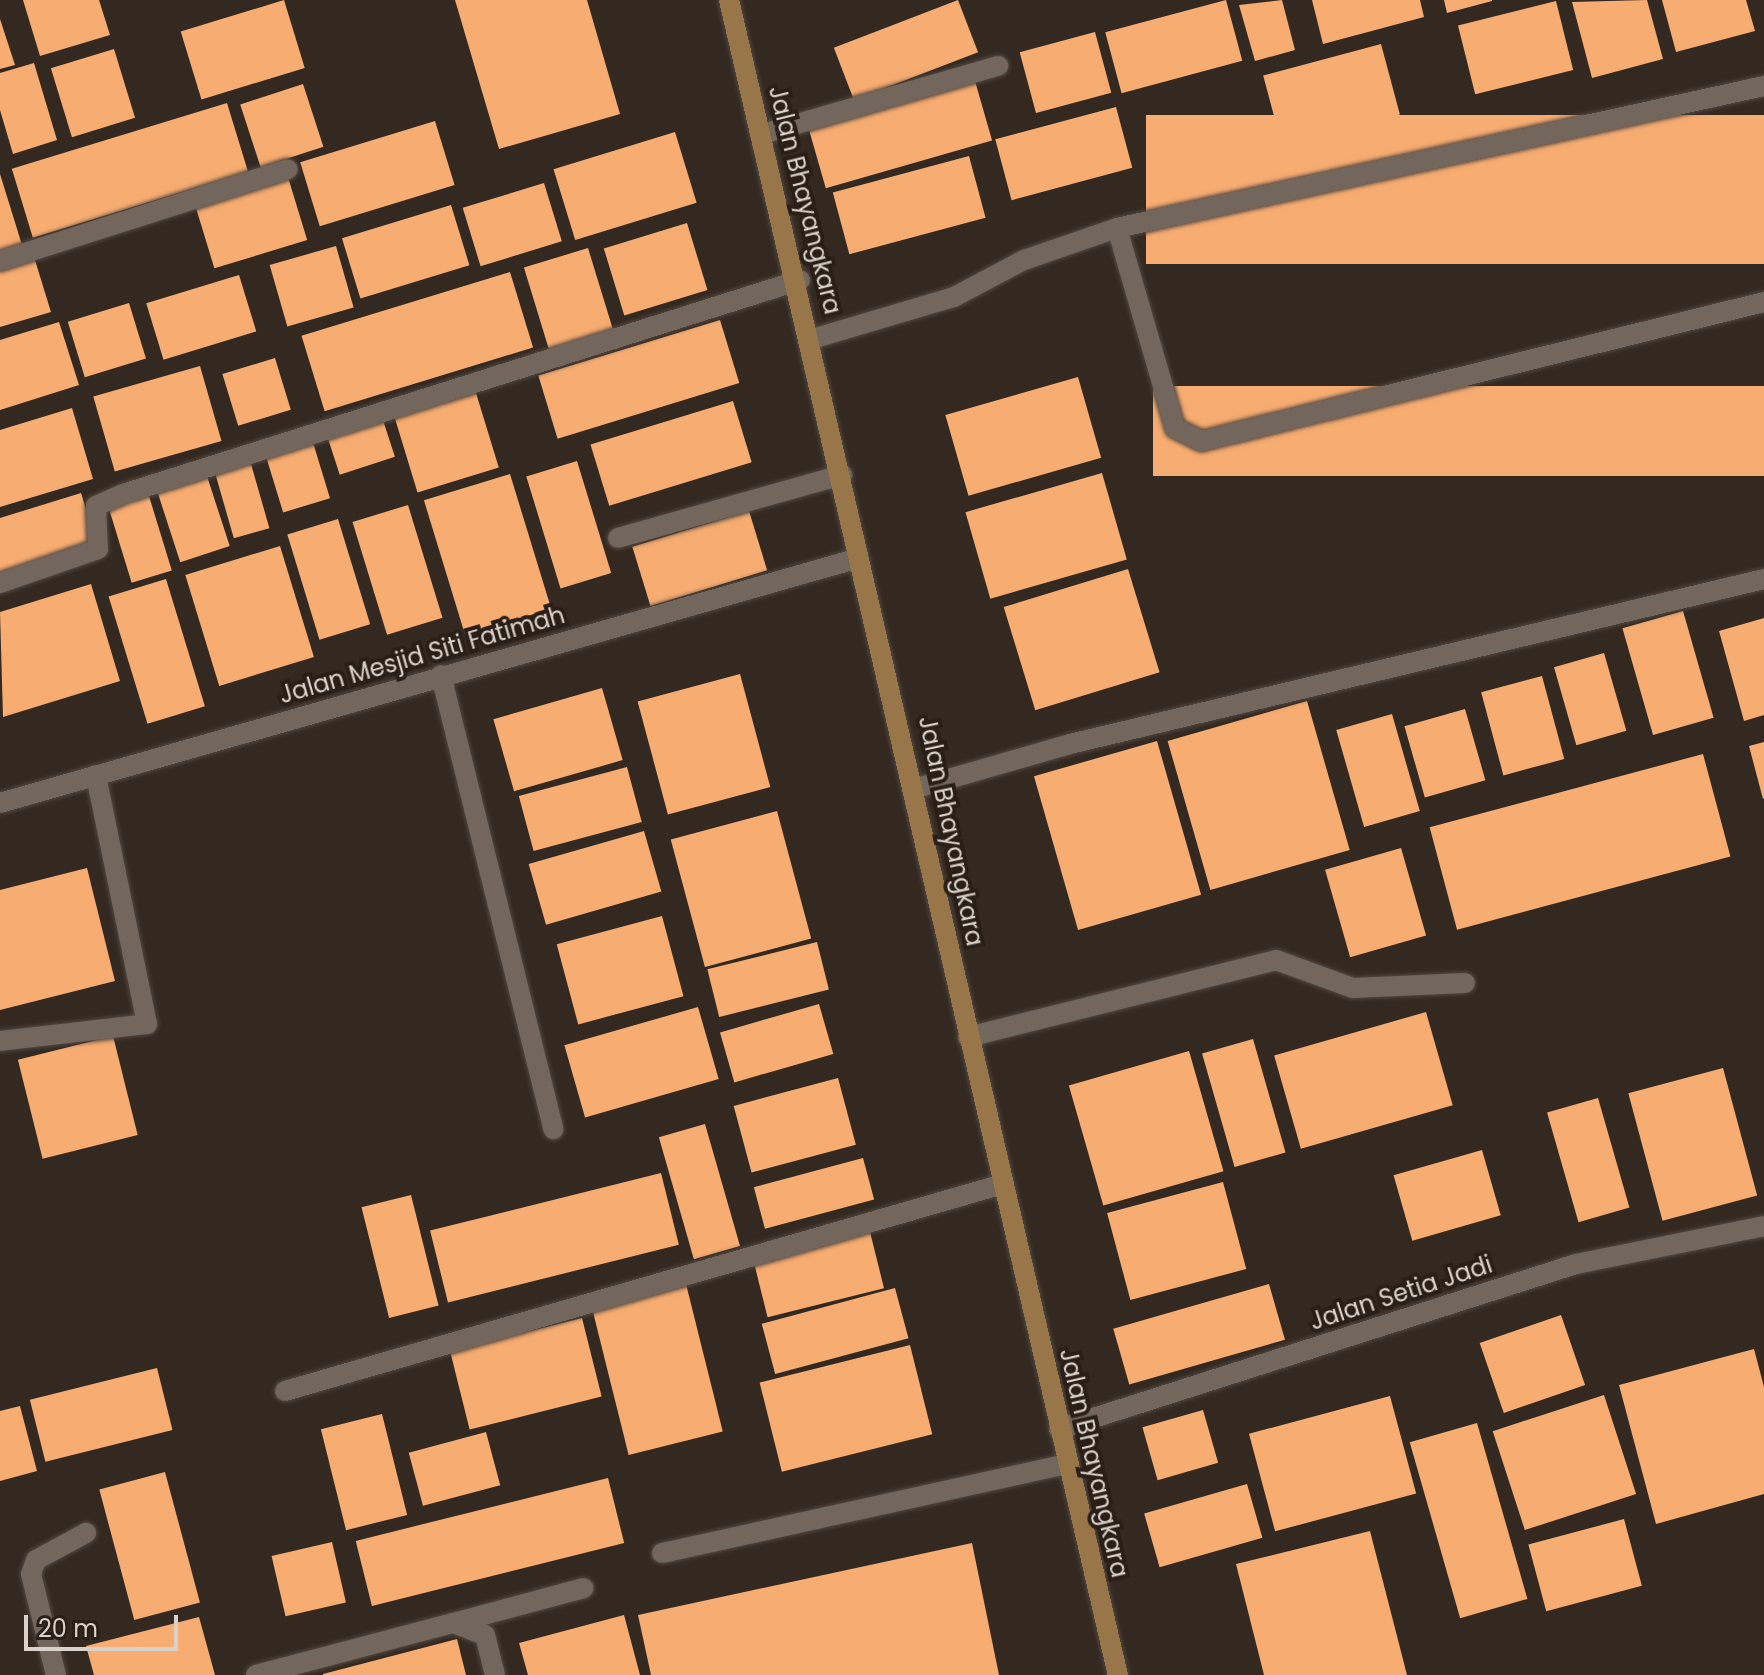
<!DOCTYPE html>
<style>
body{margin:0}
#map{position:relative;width:1764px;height:1675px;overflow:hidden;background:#332920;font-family:Poppins,sans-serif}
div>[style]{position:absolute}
.building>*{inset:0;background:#f7ac71;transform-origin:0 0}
.roads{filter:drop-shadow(0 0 2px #504740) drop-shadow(0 0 2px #504740)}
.service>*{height:20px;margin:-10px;padding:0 10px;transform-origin:10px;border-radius:10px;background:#73665c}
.minor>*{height:20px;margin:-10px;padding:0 10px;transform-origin:10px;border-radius:10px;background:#73665c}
.secondary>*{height:20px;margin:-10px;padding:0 10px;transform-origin:10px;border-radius:10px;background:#99754a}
span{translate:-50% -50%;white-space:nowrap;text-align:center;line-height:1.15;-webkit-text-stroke:8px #291f16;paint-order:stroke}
.street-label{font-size:24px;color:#d9d2cc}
.scale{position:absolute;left:24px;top:1615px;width:154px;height:36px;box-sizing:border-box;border:4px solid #d9d2cc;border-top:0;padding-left:10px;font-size:24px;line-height:28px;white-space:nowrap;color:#d9d2cc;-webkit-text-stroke:6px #291f16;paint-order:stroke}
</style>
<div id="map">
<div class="building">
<div style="clip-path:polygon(23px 0,99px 0,110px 35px,40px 56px)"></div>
<div style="left:284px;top:0;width:71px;height:108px;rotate:73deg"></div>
<div style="clip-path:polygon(455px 0,587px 0,620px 114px,499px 149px)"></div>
<div style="left:958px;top:0;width:56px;height:133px;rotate:69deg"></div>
<div style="left:1226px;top:0;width:63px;height:125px;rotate:75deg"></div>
<div style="clip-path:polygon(1282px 0,1295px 50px,1255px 61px,1239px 5px)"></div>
<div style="clip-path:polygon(1312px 0,1420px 0,1424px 17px,1323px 44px)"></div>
<div style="clip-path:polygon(1444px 0,1492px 0,1492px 1px,1447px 13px)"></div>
<div style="clip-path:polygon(1647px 0,1663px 59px,1592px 78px,1572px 2px)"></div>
<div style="clip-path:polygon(1662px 0,1746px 0,1755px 31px,1676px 52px)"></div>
<div style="left:1556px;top:1px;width:71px;height:101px;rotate:76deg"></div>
<div style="clip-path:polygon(0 19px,15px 65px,0 69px)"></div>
<div style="left:1095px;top:32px;width:63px;height:78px;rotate:75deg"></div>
<div style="left:1381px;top:44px;width:73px;height:122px;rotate:75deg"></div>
<div style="left:114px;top:49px;width:72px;height:66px;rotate:73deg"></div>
<div style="clip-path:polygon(34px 63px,57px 140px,13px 154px,0 110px,0 73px)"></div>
<div style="left:975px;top:81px;width:62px;height:173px;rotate:74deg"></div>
<div style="left:303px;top:84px;width:66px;height:66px;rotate:72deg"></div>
<div style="left:227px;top:103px;width:72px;height:225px;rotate:73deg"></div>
<div style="left:1116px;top:107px;width:63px;height:125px;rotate:75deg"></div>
<div style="left:1764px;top:115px;width:149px;height:618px;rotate:90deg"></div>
<div style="left:435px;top:121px;width:67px;height:141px;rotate:73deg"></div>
<div style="left:675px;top:132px;width:74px;height:127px;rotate:73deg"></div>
<div style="left:969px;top:156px;width:64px;height:141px;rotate:75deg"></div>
<div style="clip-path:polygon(0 174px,22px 245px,0 252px)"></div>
<div style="left:287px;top:174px;width:69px;height:97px;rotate:73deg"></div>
<div style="left:544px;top:183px;width:61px;height:85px;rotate:73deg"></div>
<div style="left:451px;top:205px;width:63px;height:114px;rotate:73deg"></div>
<div style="left:687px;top:223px;width:70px;height:87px;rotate:73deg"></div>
<div style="left:336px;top:246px;width:64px;height:69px;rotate:74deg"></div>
<div style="left:588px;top:248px;width:89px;height:67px;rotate:73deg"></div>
<div style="clip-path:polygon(34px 257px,51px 312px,0 327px,0 268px)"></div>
<div style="left:510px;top:272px;width:79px;height:218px;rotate:73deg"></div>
<div style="left:239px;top:275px;width:59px;height:97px;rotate:73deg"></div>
<div style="left:129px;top:303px;width:58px;height:64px;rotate:73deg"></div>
<div style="left:720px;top:320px;width:66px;height:190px;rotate:73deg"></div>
<div style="clip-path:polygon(59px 322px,79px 385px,0 410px,0 340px)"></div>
<div style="left:275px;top:358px;width:54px;height:55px;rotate:73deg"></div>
<div style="left:200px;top:366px;width:78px;height:111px;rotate:74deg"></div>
<div style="left:1078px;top:377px;width:84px;height:138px;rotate:74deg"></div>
<div style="left:1764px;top:386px;width:90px;height:611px;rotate:90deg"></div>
<div style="left:476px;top:393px;width:78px;height:85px;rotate:73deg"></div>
<div style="left:733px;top:401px;width:64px;height:149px;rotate:73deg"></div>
<div style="clip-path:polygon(72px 408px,93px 479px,0 507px,0 430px)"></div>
<div style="left:381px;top:414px;width:45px;height:58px;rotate:72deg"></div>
<div style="left:311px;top:436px;width:65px;height:49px;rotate:73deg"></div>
<div style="left:249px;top:457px;width:74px;height:37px;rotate:74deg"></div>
<div style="left:577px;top:461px;width:117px;height:53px;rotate:73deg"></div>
<div style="left:205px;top:470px;width:80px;height:52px;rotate:72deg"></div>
<div style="left:1102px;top:473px;width:90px;height:142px;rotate:74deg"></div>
<div style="left:510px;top:474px;width:141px;height:90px;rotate:73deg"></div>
<div style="clip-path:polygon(81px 493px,97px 545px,0 575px,0 518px)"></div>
<div style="left:149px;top:496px;width:78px;height:42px;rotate:73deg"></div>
<div style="left:408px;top:505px;width:118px;height:58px;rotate:73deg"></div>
<div style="left:749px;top:511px;width:62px;height:122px;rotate:73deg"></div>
<div style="left:338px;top:519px;width:110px;height:53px;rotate:73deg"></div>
<div style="left:280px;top:546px;width:116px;height:99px;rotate:73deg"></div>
<div style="left:1128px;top:569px;width:108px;height:130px;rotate:73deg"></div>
<div style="left:166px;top:579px;width:133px;height:60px;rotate:73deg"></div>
<div style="clip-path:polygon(91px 584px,120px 681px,3px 717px,0 612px)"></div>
<div style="left:1683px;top:611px;width:111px;height:63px;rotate:74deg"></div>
<div style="clip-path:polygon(1764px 618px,1764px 715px,1744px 721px,1719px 631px)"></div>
<div style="left:1604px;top:653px;width:81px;height:52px;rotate:74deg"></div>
<div style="left:740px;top:674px;width:117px;height:106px;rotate:75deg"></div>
<div style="left:1542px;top:676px;width:86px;height:63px;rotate:75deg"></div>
<div style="left:602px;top:688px;width:75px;height:113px;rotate:74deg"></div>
<div style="left:1307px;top:701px;width:155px;height:145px;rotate:74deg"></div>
<div style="left:1465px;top:709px;width:74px;height:63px;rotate:74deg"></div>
<div style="left:1392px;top:714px;width:101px;height:58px;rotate:74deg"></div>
<div style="left:1157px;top:741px;width:160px;height:128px;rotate:74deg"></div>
<div style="clip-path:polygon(1764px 742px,1764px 798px,1763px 799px,1749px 746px)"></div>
<div style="left:1703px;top:754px;width:106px;height:283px;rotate:75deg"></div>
<div style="left:627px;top:767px;width:57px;height:112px;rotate:75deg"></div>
<div style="left:777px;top:811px;width:132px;height:110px;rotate:75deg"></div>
<div style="left:644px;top:831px;width:63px;height:120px;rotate:74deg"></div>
<div style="left:1401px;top:848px;width:91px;height:79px;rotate:74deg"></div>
<div style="clip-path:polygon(87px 868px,115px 981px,0 1010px,0 890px)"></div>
<div style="left:662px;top:916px;width:83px;height:109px;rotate:75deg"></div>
<div style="left:817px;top:942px;width:49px;height:113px;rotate:76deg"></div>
<div style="left:819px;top:1004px;width:52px;height:103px;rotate:74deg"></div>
<div style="left:698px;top:1007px;width:75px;height:139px;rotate:74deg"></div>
<div style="left:1426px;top:1012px;width:97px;height:158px;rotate:74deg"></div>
<div style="left:113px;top:1036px;width:102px;height:98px;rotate:76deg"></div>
<div style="left:1253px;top:1039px;width:118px;height:53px;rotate:74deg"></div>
<div style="left:1189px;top:1051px;width:125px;height:125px;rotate:74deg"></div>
<div style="left:1723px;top:1068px;width:132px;height:98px;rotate:75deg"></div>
<div style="left:838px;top:1078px;width:69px;height:108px;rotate:75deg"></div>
<div style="left:1598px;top:1098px;width:114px;height:53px;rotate:74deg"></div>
<div style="left:705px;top:1124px;width:127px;height:48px;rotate:74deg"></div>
<div style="left:1482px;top:1150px;width:68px;height:92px;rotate:74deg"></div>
<div style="left:863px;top:1158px;width:43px;height:113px;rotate:75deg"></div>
<div style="left:661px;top:1173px;width:74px;height:238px;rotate:76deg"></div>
<div style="left:1223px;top:1182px;width:90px;height:120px;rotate:75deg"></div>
<div style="left:411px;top:1195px;width:114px;height:51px;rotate:76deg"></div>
<div style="left:869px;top:1228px;width:62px;height:120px;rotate:76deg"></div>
<div style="left:686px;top:1284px;width:152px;height:97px;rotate:76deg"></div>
<div style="left:1269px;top:1284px;width:58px;height:162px;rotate:74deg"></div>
<div style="left:895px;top:1288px;width:52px;height:138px;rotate:75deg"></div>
<div style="left:1561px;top:1315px;width:74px;height:86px;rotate:71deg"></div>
<div style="left:582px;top:1318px;width:81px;height:136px;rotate:76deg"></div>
<div style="left:910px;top:1345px;width:92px;height:155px;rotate:76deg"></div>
<div style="clip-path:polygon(1754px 1349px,1764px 1387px,1764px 1494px,1656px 1524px,1619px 1385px)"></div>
<div style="left:157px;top:1368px;width:64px;height:131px;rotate:76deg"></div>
<div style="left:1604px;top:1395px;width:104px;height:117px;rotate:72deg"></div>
<div style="left:1390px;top:1396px;width:101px;height:146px;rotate:75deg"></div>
<div style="clip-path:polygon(20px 1406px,37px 1471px,0 1481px,0 1411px)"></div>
<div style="left:1203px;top:1410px;width:55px;height:63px;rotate:74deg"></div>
<div style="left:382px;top:1414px;width:104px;height:63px;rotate:76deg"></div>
<div style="left:1477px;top:1423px;width:183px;height:70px;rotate:74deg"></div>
<div style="left:486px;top:1432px;width:55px;height:80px;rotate:75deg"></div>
<div style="left:165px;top:1472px;width:135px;height:68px;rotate:75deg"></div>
<div style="left:608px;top:1478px;width:67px;height:260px;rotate:76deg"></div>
<div style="left:1247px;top:1484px;width:56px;height:107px;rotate:74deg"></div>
<div style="left:1624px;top:1519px;width:69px;height:99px;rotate:75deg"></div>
<div style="clip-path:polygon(1370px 1531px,1407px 1675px,1264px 1675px,1236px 1564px)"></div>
<div style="left:332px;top:1542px;width:62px;height:62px;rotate:77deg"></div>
<div style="clip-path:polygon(972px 1543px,999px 1675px,651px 1675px,638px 1615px)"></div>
<div style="clip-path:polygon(624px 1615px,640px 1675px,528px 1675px,519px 1643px)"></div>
<div style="clip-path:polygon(199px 1617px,215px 1675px,94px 1675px,86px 1646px)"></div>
<div style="clip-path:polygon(457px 1639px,466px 1675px,323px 1675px,323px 1674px)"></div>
</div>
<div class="roads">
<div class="service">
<div style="left:762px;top:134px;width:246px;rotate:-16.1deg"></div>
<div style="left:1117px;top:228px;width:208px;rotate:73.8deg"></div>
<div style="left:1175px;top:428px;width:30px;rotate:26deg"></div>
<div style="left:1202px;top:441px;width:579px;rotate:-13.89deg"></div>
<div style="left:812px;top:339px;width:148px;rotate:-16.5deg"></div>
<div style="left:954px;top:297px;width:79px;rotate:-27.9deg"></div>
<div style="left:1024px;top:260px;width:98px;rotate:-19deg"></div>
<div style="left:1117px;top:228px;width:662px;rotate:-12.38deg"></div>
<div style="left:618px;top:538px;width:233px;rotate:-15.7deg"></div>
<div style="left:968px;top:1037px;width:317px;rotate:-14deg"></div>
<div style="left:1276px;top:960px;width:82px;rotate:20deg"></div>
<div style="left:1353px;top:988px;width:112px;rotate:-2.6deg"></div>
</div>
<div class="minor">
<div style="left:0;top:261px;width:302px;rotate:-17.7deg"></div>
<div style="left:0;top:583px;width:104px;rotate:-19.1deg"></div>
<div style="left:98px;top:549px;width:43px;rotate:-92.7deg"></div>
<div style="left:96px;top:506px;width:30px;rotate:-24deg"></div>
<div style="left:123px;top:494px;width:710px;rotate:-17.54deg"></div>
<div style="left:441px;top:675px;width:468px;rotate:76.1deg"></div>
<div style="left:917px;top:788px;width:159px;rotate:-16deg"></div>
<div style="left:1070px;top:744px;width:713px;rotate:-13.37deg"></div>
<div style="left:0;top:803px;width:893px;rotate:-15.92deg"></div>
<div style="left:0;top:1041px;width:148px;rotate:-6.6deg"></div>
<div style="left:147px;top:1024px;width:254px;rotate:-101.6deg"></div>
<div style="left:285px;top:1391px;width:747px;rotate:-16.08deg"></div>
<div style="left:1059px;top:1429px;width:543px;rotate:-17.7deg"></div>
<div style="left:1576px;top:1264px;width:192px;rotate:-11.4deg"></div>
<div style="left:662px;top:1553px;width:415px;rotate:-12.4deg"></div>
<div style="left:457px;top:1622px;width:131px;rotate:-15deg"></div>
<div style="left:56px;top:1675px;width:104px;rotate:-103.9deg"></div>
<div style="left:31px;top:1574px;width:15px;rotate:-70deg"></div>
<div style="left:36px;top:1560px;width:57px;rotate:-28.4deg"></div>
<div style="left:256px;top:1675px;width:204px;rotate:-14.8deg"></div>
<div style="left:453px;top:1623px;width:34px;rotate:21deg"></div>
<div style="left:485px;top:1635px;width:41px;rotate:76deg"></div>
</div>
<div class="secondary">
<div style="left:729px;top:0;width:1720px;rotate:76.93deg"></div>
</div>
</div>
<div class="street-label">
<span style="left:805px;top:200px;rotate:76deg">Jalan Bhayangkara</span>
<span style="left:422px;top:655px;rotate:-16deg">Jalan Mesjid Siti Fatimah</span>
<span style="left:951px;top:831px;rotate:78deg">Jalan Bhayangkara</span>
<span style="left:1401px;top:1293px;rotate:-18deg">Jalan Setia Jadi</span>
<span style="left:1094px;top:1463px;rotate:77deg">Jalan Bhayangkara</span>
</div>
<div class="scale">20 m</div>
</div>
